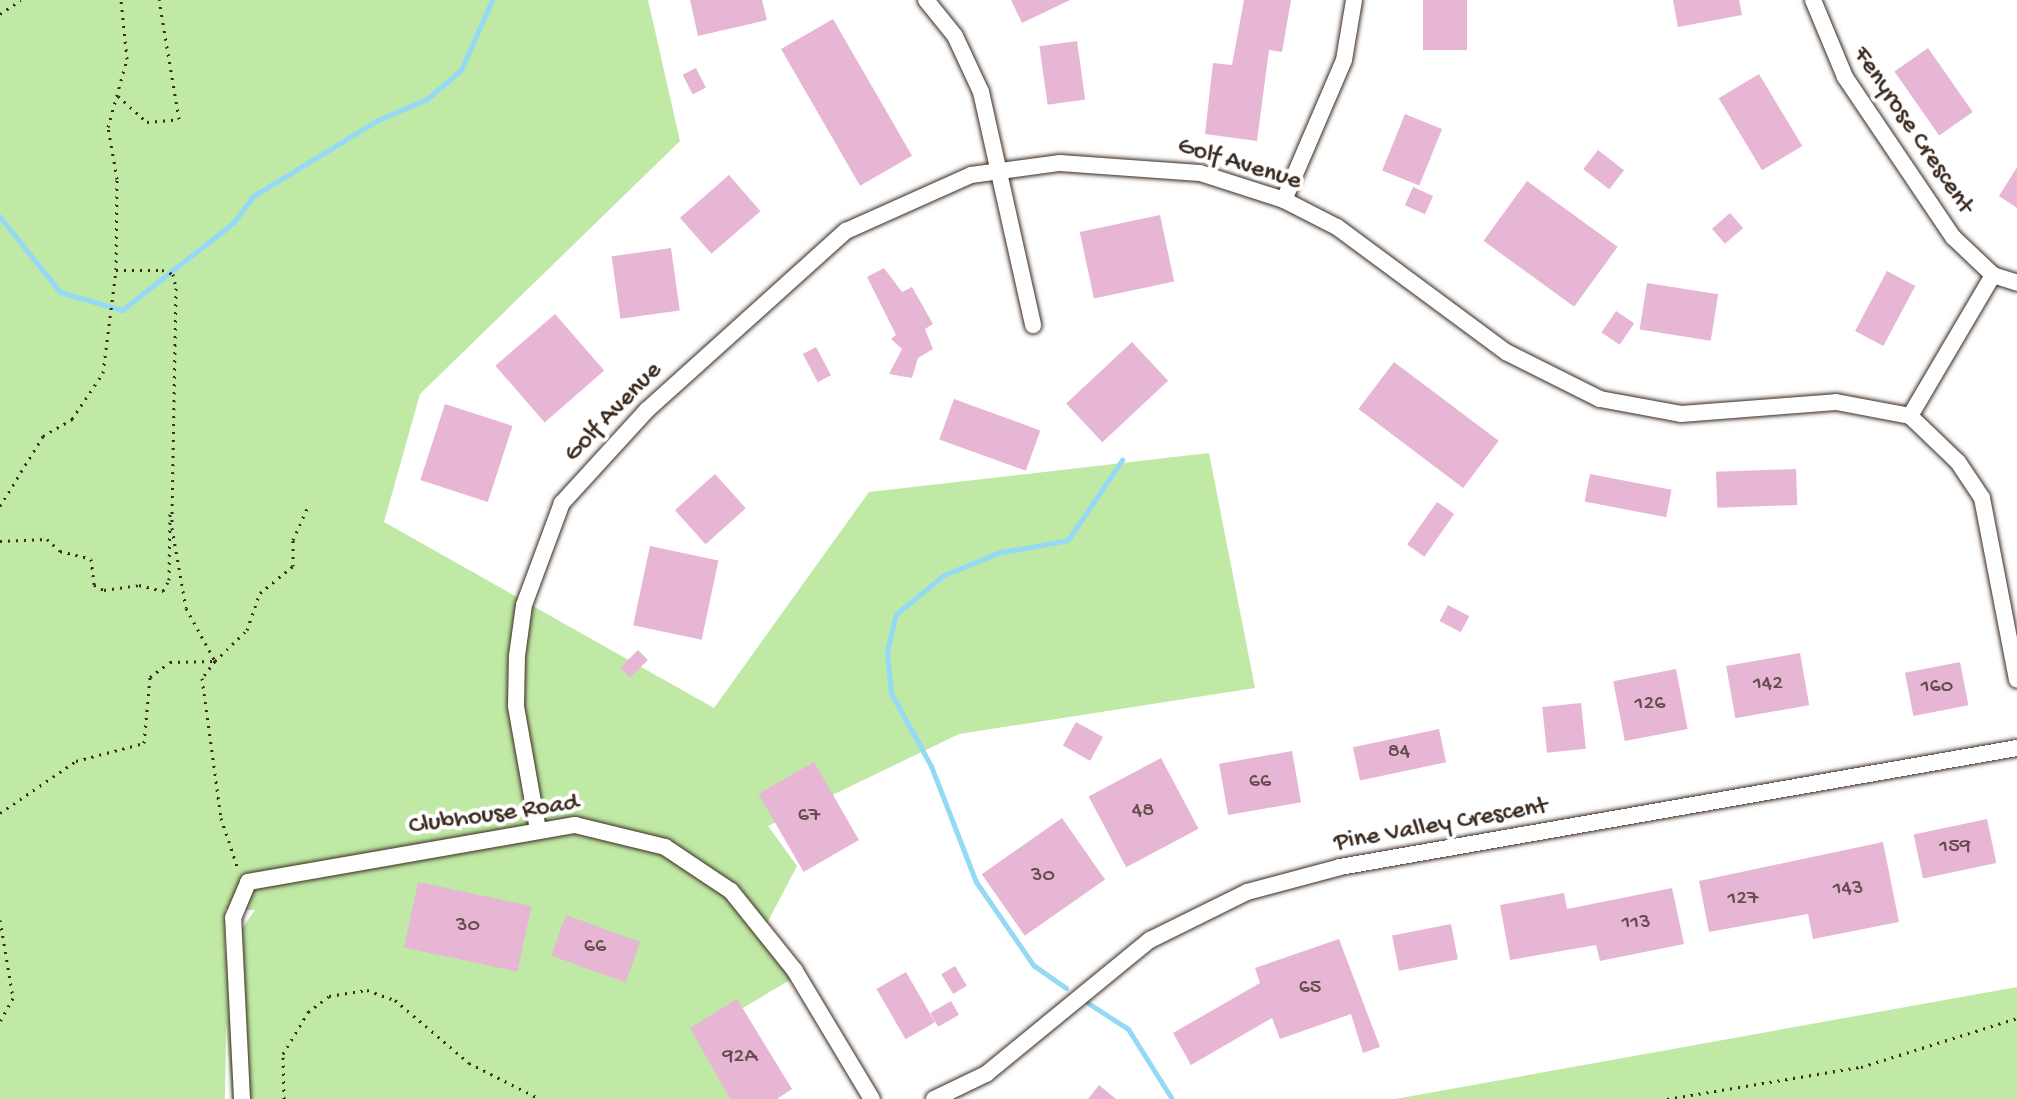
<!DOCTYPE html>
<style>
body{margin:0}
#map{position:relative;width:2017px;height:1099px;overflow:hidden;background:#fff;font-family:"Gochi Hand",sans-serif}
div>[style]{position:absolute}
.green>*{inset:0;background:#bfe9a5}
.stream>*{height:5px;margin:-2.5px;padding:0 2.5px;transform-origin:2.5px;border-radius:2.5px;background:#94d9f6}
.building>*{inset:0;background:#e7b6d5;transform-origin:0 0}
.path>*{height:3px;margin-top:-1.5px;transform-origin:0;background:repeating-linear-gradient(90deg,#3b2a1e 0 2px,transparent 0 8px)}
.roads{filter:drop-shadow(0 0 2px #3b2a1e) drop-shadow(0 0 2px #3b2a1e)}
.street>*{height:16px;margin:-8px;padding:0 8px;transform-origin:8px;border-radius:8px;background:#fff}
span{translate:-50% -50%;white-space:nowrap;text-align:center;line-height:1.15;-webkit-text-stroke:8px #fff;paint-order:stroke}
.number-label{font-size:22px;color:#664d4c}
.number-label span{-webkit-text-stroke-width:0}
.street-label{font-size:26px;color:#3b2a1e}
</style>
<div id="map">
<div class="green">
<div style="clip-path:polygon(evenodd,0 0,648px 0,680px 141px,420px 394px,384px 522px,714px 708px,869px 492px,1209px 453px,1255px 688px,959px 734px,768px 826px,797px 866px,766px 925px,790px 961px,790px 980px,731px 1015px,738px 1099px,232px 1099px,226px 1022px,225px 1099px,0 1099px,0 0,225px 909px,255px 910px,225px 953px,225px 909px)"></div>
<div style="clip-path:polygon(2017px 987px,2017px 1099px,1395px 1099px)"></div>
</div>
<div class="stream">
<div style="left:0;top:217px;width:96px;rotate:51.3deg"></div>
<div style="left:60px;top:292px;width:65px;rotate:16.2deg"></div>
<div style="left:122px;top:310px;width:141px;rotate:-38.1deg"></div>
<div style="left:233px;top:223px;width:34px;rotate:-53deg"></div>
<div style="left:253px;top:196px;width:146px;rotate:-31.3deg"></div>
<div style="left:378px;top:120px;width:53px;rotate:-23.2deg"></div>
<div style="left:427px;top:99px;width:45px;rotate:-40.5deg"></div>
<div style="left:461px;top:70px;width:77px;rotate:-66.1deg"></div>
<div style="left:1066px;top:988px;width:39px;rotate:-145deg"></div>
<div style="left:1034px;top:966px;width:102px;rotate:-124.6deg"></div>
<div style="left:976px;top:882px;width:124px;rotate:-111.2deg"></div>
<div style="left:931px;top:766px;width:83px;rotate:-118.7deg"></div>
<div style="left:891px;top:693px;width:41px;rotate:-95.6deg"></div>
<div style="left:887px;top:652px;width:39px;rotate:-77deg"></div>
<div style="left:896px;top:614px;width:62px;rotate:-39.1deg"></div>
<div style="left:944px;top:575px;width:58px;rotate:-22.2deg"></div>
<div style="left:998px;top:553px;width:71px;rotate:-10.5deg"></div>
<div style="left:1068px;top:540px;width:97px;rotate:-56deg"></div>
<div style="left:1088px;top:1003px;width:48px;rotate:33deg"></div>
<div style="left:1128px;top:1029px;width:83px;rotate:57.8deg"></div>
</div>
<div class="building">
<div style="clip-path:polygon(690px 0,762px 0,767px 20px,698px 36px)"></div>
<div style="clip-path:polygon(1011px 0,1070px 0,1022px 23px)"></div>
<div style="clip-path:polygon(1244px 0,1291px 0,1282px 52px,1269px 50px,1257px 141px,1205px 134px,1213px 63px,1232px 65px)"></div>
<div style="left:1423px;top:0;width:44px;height:50px"></div>
<div style="clip-path:polygon(1673px 0,1739px 0,1742px 15px,1678px 27px)"></div>
<div style="left:833px;top:19px;width:158px;height:60px;rotate:60deg"></div>
<div style="left:1077px;top:41px;width:59px;height:38px;rotate:82deg"></div>
<div style="left:1928px;top:48px;width:78px;height:41px;rotate:55deg"></div>
<div style="left:696px;top:68px;width:22px;height:15px;rotate:63deg"></div>
<div style="left:1759px;top:74px;width:84px;height:47px;rotate:59deg"></div>
<div style="left:1405px;top:114px;width:40px;height:61px;rotate:22deg"></div>
<div style="left:1598px;top:150px;width:33px;height:24px;rotate:38deg"></div>
<div style="clip-path:polygon(2017px 167px,2017px 208px,1999px 196px)"></div>
<div style="left:729px;top:175px;width:48px;height:65px;rotate:49deg"></div>
<div style="left:1527px;top:181px;width:112px;height:74px;rotate:36deg"></div>
<div style="left:1413px;top:187px;width:22px;height:20px;rotate:24deg"></div>
<div style="left:1730px;top:213px;width:20px;height:24px;rotate:49deg"></div>
<div style="left:1160px;top:215px;width:68px;height:82px;rotate:78deg"></div>
<div style="left:671px;top:248px;width:63px;height:60px;rotate:82deg"></div>
<div style="clip-path:polygon(884px 268px,902px 292px,912px 287px,933px 324px,925px 329px,933px 349px,918px 358px,912px 378px,889px 374px,902px 349px,891px 339px,896px 335px,867px 277px)"></div>
<div style="left:1887px;top:271px;width:32px;height:68px;rotate:28deg"></div>
<div style="left:1647px;top:283px;width:72px;height:47px;rotate:9deg"></div>
<div style="left:1616px;top:311px;width:22px;height:26px;rotate:34deg"></div>
<div style="left:555px;top:314px;width:75px;height:79px;rotate:49deg"></div>
<div style="left:1132px;top:342px;width:53px;height:90px;rotate:47deg"></div>
<div style="left:816px;top:347px;width:32px;height:15px;rotate:62deg"></div>
<div style="left:1394px;top:362px;width:131px;height:59px;rotate:37deg"></div>
<div style="left:954px;top:399px;width:92px;height:43px;rotate:20deg"></div>
<div style="left:445px;top:404px;width:71px;height:80px;rotate:18deg"></div>
<div style="left:1796px;top:469px;width:36px;height:80px;rotate:88deg"></div>
<div style="left:715px;top:474px;width:46px;height:54px;rotate:48deg"></div>
<div style="left:1590px;top:474px;width:83px;height:28px;rotate:11deg"></div>
<div style="left:1437px;top:502px;width:21px;height:52px;rotate:35deg"></div>
<div style="left:650px;top:546px;width:70px;height:81px;rotate:12deg"></div>
<div style="left:1448px;top:605px;width:24px;height:18px;rotate:28deg"></div>
<div style="left:638px;top:650px;width:14px;height:25px;rotate:45deg"></div>
<div style="left:1800px;top:653px;width:53px;height:75px;rotate:80deg"></div>
<div style="left:1960px;top:662px;width:44px;height:56px;rotate:79deg"></div>
<div style="left:1676px;top:669px;width:61px;height:64px;rotate:79deg"></div>
<div style="left:1581px;top:703px;width:46px;height:39px;rotate:84deg"></div>
<div style="left:1076px;top:722px;width:31px;height:27px;rotate:29deg"></div>
<div style="left:1439px;top:729px;width:34px;height:88px;rotate:78deg"></div>
<div style="left:1292px;top:751px;width:52px;height:74px;rotate:80deg"></div>
<div style="left:1161px;top:758px;width:80px;height:82px;rotate:62deg"></div>
<div style="left:814px;top:762px;width:90px;height:64px;rotate:60deg"></div>
<div style="left:1062px;top:818px;width:75px;height:98px;rotate:55deg"></div>
<div style="left:1987px;top:819px;width:45px;height:75px;rotate:78deg"></div>
<div style="clip-path:polygon(1883px 842px,1899px 922px,1813px 939px,1808px 914px,1709px 932px,1699px 881px)"></div>
<div style="left:418px;top:882px;width:116px;height:67px;rotate:12deg"></div>
<div style="clip-path:polygon(1672px 888px,1684px 944px,1600px 961px,1596px 945px,1510px 960px,1500px 905px,1564px 893px,1567px 909px)"></div>
<div style="left:566px;top:915px;width:79px;height:43px;rotate:20deg"></div>
<div style="left:1451px;top:924px;width:36px;height:60px;rotate:79deg"></div>
<div style="clip-path:polygon(1339px 939px,1380px 1047px,1363px 1053px,1351px 1014px,1280px 1039px,1272px 1018px,1191px 1065px,1173px 1033px,1260px 983px,1255px 968px)"></div>
<div style="left:955px;top:966px;width:23px;height:16px;rotate:59deg"></div>
<div style="left:906px;top:972px;width:58px;height:34px;rotate:60deg"></div>
<div style="clip-path:polygon(737px 999px,792px 1089px,777px 1099px,730px 1099px,690px 1028px)"></div>
<div style="left:951px;top:1001px;width:16px;height:24px;rotate:60deg"></div>
<div style="clip-path:polygon(1099px 1085px,1116px 1099px,1088px 1099px)"></div>
</div>
<div class="path">
<div style="left:0;top:14px;width:25px;rotate:-34deg"></div>
<div style="left:118px;top:96px;width:39px;rotate:42deg"></div>
<div style="left:147px;top:122px;width:32px;rotate:-5deg"></div>
<div style="left:179px;top:119px;width:121px;rotate:-99.5deg"></div>
<div style="left:116px;top:270px;width:46px"></div>
<div style="left:162px;top:270px;width:12px;rotate:20deg"></div>
<div style="left:173px;top:274px;width:14px;rotate:78deg"></div>
<div style="left:176px;top:288px;width:240px;rotate:91deg"></div>
<div style="left:172px;top:528px;width:81px;rotate:80.1deg"></div>
<div style="left:186px;top:608px;width:60px;rotate:61.3deg"></div>
<div style="left:215px;top:661px;width:21px;rotate:127deg"></div>
<div style="left:202px;top:678px;width:141px;rotate:82.3deg"></div>
<div style="left:221px;top:818px;width:54px;rotate:71.6deg"></div>
<div style="left:0;top:506px;width:82px;rotate:-58.4deg"></div>
<div style="left:43px;top:436px;width:34px;rotate:-30deg"></div>
<div style="left:72px;top:419px;width:55px;rotate:-56deg"></div>
<div style="left:103px;top:373px;width:104px;rotate:-82.8deg"></div>
<div style="left:116px;top:270px;width:91px;rotate:-89.4deg"></div>
<div style="left:117px;top:179px;width:53px;rotate:-99.8deg"></div>
<div style="left:108px;top:127px;width:71px;rotate:-74.4deg"></div>
<div style="left:127px;top:59px;width:59px;rotate:-95.8deg"></div>
<div style="left:0;top:541px;width:47px;rotate:-2.4deg"></div>
<div style="left:47px;top:539px;width:18px;rotate:43deg"></div>
<div style="left:60px;top:551px;width:32px;rotate:14deg"></div>
<div style="left:91px;top:559px;width:26px;rotate:83deg"></div>
<div style="left:94px;top:585px;width:11px;rotate:27deg"></div>
<div style="left:104px;top:590px;width:35px;rotate:-8deg"></div>
<div style="left:139px;top:585px;width:25px;rotate:14deg"></div>
<div style="left:163px;top:591px;width:13px;rotate:-61deg"></div>
<div style="left:169px;top:580px;width:70px;rotate:-89.2deg"></div>
<div style="left:0;top:813px;width:92px;rotate:-34.4deg"></div>
<div style="left:76px;top:761px;width:70px;rotate:-14.8deg"></div>
<div style="left:144px;top:743px;width:66px;rotate:-84.8deg"></div>
<div style="left:150px;top:677px;width:25px;rotate:-37deg"></div>
<div style="left:170px;top:662px;width:45px;rotate:-1.3deg"></div>
<div style="left:215px;top:661px;width:45px;rotate:-44.1deg"></div>
<div style="left:247px;top:630px;width:39px;rotate:-71deg"></div>
<div style="left:260px;top:593px;width:43px;rotate:-39.3deg"></div>
<div style="left:293px;top:566px;width:26px;rotate:-90deg"></div>
<div style="left:293px;top:540px;width:37px;rotate:-66deg"></div>
<div style="left:0;top:920px;width:79px;rotate:80.5deg"></div>
<div style="left:13px;top:998px;width:26px;rotate:119deg"></div>
<div style="left:284px;top:1099px;width:45px;rotate:-91.3deg"></div>
<div style="left:283px;top:1054px;width:49px;rotate:-59.2deg"></div>
<div style="left:308px;top:1012px;width:26px;rotate:-37deg"></div>
<div style="left:329px;top:996px;width:38px;rotate:-9deg"></div>
<div style="left:367px;top:990px;width:30px;rotate:20deg"></div>
<div style="left:395px;top:1000px;width:97px;rotate:40.4deg"></div>
<div style="left:469px;top:1063px;width:80px;rotate:26.9deg"></div>
<div style="left:1667px;top:1099px;width:197px;rotate:-9.4deg"></div>
<div style="left:1861px;top:1067px;width:164px;rotate:-17.4deg"></div>
</div>
<div class="roads">
<div class="street">
<div style="left:926px;top:0;width:46px;rotate:51.1deg"></div>
<div style="left:955px;top:36px;width:62px;rotate:65.1deg"></div>
<div style="left:981px;top:92px;width:239px;rotate:77.4deg"></div>
<div style="left:1813px;top:0;width:83px;rotate:67.4deg"></div>
<div style="left:1845px;top:77px;width:193px;rotate:56deg"></div>
<div style="left:1953px;top:237px;width:55px;rotate:43.5deg"></div>
<div style="left:1993px;top:275px;width:25px;rotate:18deg"></div>
<div style="left:1284px;top:200px;width:152px;rotate:-66.8deg"></div>
<div style="left:1344px;top:60px;width:61px;rotate:-80.5deg"></div>
<div style="left:1910px;top:416px;width:164px;rotate:-59.5deg"></div>
<div style="left:538px;top:830px;width:126px;rotate:-100.1deg"></div>
<div style="left:516px;top:706px;width:50px;rotate:-88.9deg"></div>
<div style="left:517px;top:656px;width:51px;rotate:-82.2deg"></div>
<div style="left:524px;top:605px;width:109px;rotate:-69.6deg"></div>
<div style="left:562px;top:503px;width:126px;rotate:-47.6deg"></div>
<div style="left:647px;top:410px;width:268px;rotate:-42deg"></div>
<div style="left:846px;top:231px;width:137px;rotate:-24.1deg"></div>
<div style="left:971px;top:175px;width:90px;rotate:-7.7deg"></div>
<div style="left:1060px;top:163px;width:140px;rotate:4.1deg"></div>
<div style="left:1200px;top:173px;width:88px;rotate:17.8deg"></div>
<div style="left:1284px;top:200px;width:59px;rotate:27deg"></div>
<div style="left:1337px;top:227px;width:210px;rotate:36.5deg"></div>
<div style="left:1506px;top:352px;width:105px;rotate:26.6deg"></div>
<div style="left:1600px;top:399px;width:82px;rotate:10.5deg"></div>
<div style="left:1681px;top:414px;width:155px;rotate:-4.4deg"></div>
<div style="left:1836px;top:402px;width:75px;rotate:10.7deg"></div>
<div style="left:1910px;top:416px;width:66px;rotate:43.8deg"></div>
<div style="left:1958px;top:462px;width:43px;rotate:56.3deg"></div>
<div style="left:1982px;top:498px;width:185px;rotate:79.1deg"></div>
<div style="left:242px;top:1099px;width:181px;rotate:-92.8deg"></div>
<div style="left:233px;top:918px;width:39px;rotate:-67deg"></div>
<div style="left:248px;top:882px;width:332px;rotate:-9.9deg"></div>
<div style="left:575px;top:825px;width:93px;rotate:13.7deg"></div>
<div style="left:665px;top:847px;width:79px;rotate:33.7deg"></div>
<div style="left:731px;top:891px;width:102px;rotate:51.3deg"></div>
<div style="left:795px;top:971px;width:149px;rotate:59deg"></div>
<div style="left:934px;top:1099px;width:58px;rotate:-25.7deg"></div>
<div style="left:986px;top:1074px;width:212px;rotate:-39.3deg"></div>
<div style="left:1150px;top:940px;width:108px;rotate:-26.3deg"></div>
<div style="left:1247px;top:892px;width:96px;rotate:-15deg"></div>
<div style="left:1340px;top:867px;width:687px;rotate:-9.97deg"></div>
</div>
</div>
<div class="number-label">
<span style="left:1768px;top:685px">142</span>
<span style="left:1937px;top:688px">160</span>
<span style="left:1650px;top:705px">126</span>
<span style="left:1399px;top:753px">84</span>
<span style="left:1260px;top:783px">66</span>
<span style="left:1143px;top:812px">48</span>
<span style="left:809px;top:817px">67</span>
<span style="left:1955px;top:848px">159</span>
<span style="left:1043px;top:877px">30</span>
<span style="left:1848px;top:890px">143</span>
<span style="left:1743px;top:900px">127</span>
<span style="left:1636px;top:924px">113</span>
<span style="left:468px;top:927px">30</span>
<span style="left:595px;top:948px">66</span>
<span style="left:1310px;top:989px">65</span>
<span style="left:740px;top:1058px">92A</span>
</div>
<div class="street-label">
<span style="left:1912px;top:131px;rotate:56deg">Fenyrose Crescent</span>
<span style="left:1239px;top:165px;rotate:17deg">Golf Avenue</span>
<span style="left:614px;top:413px;rotate:-46deg">Golf Avenue</span>
<span style="left:494px;top:816px;rotate:-8deg">Clubhouse Road</span>
<span style="left:1441px;top:826px;rotate:-10deg">Pine Valley Crescent</span>
</div>
</div>
